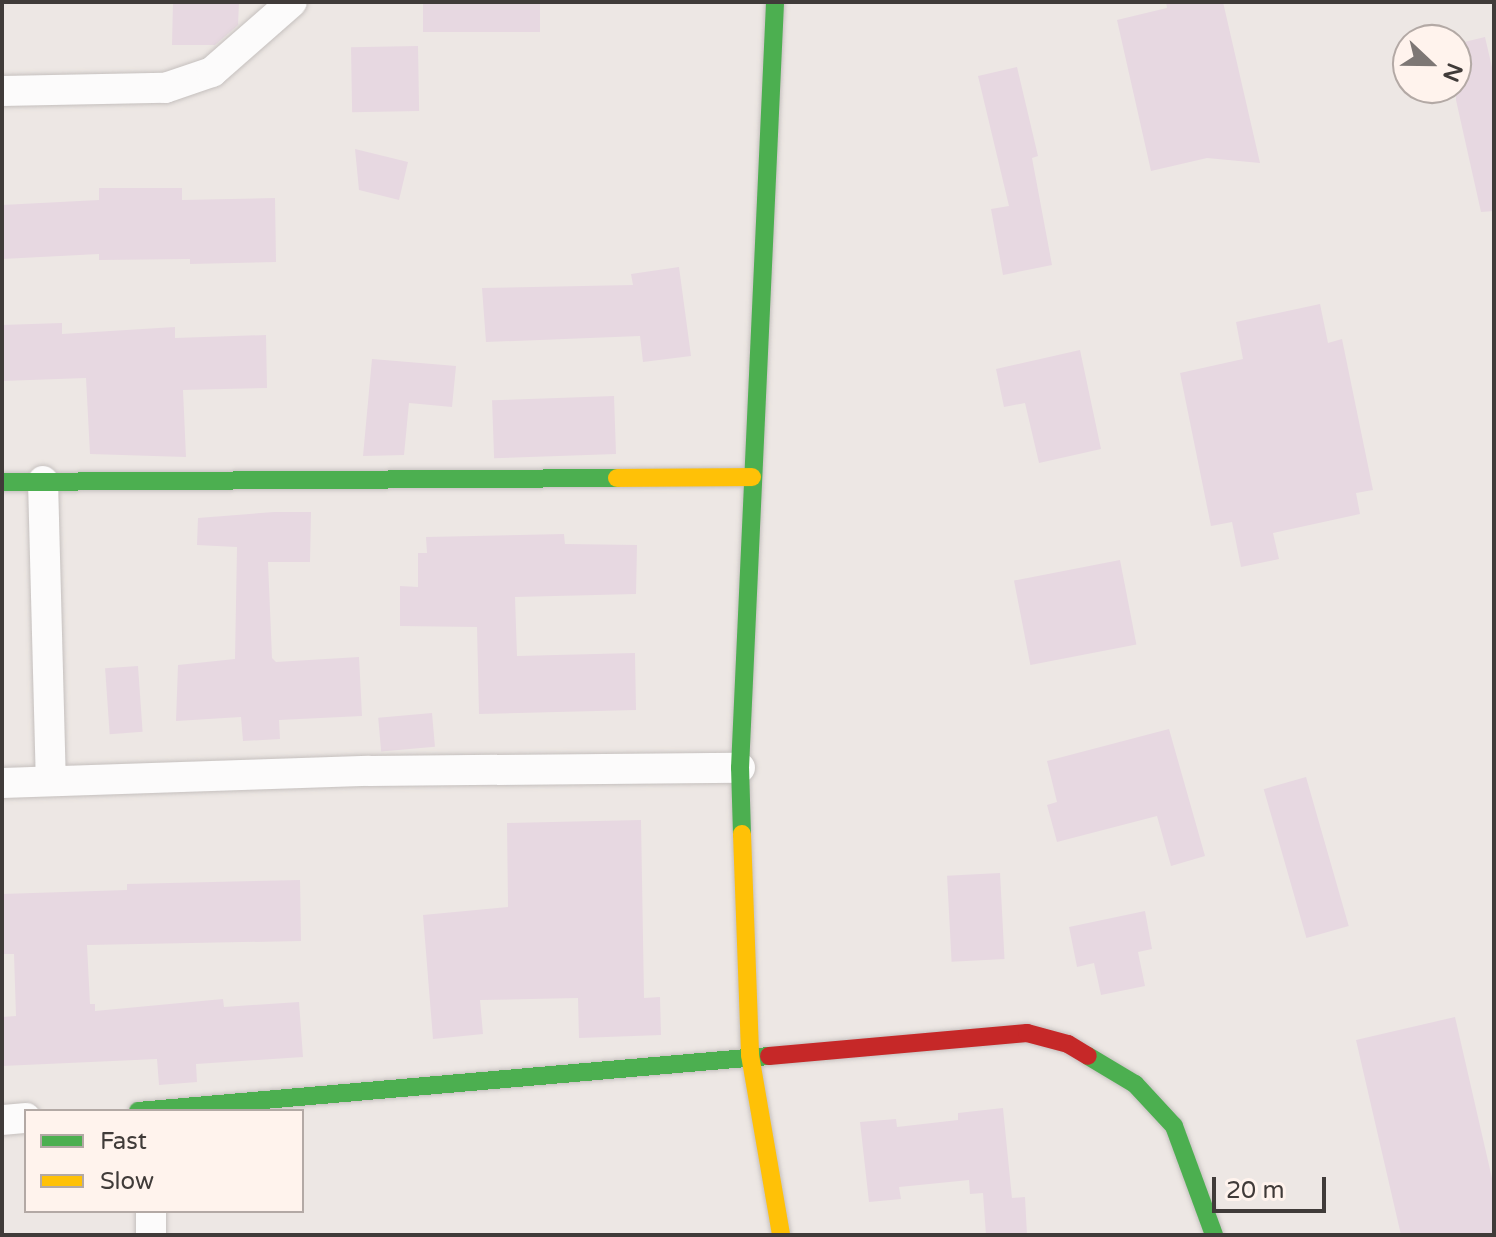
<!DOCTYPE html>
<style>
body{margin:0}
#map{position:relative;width:1496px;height:1237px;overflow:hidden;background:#ede7e4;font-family:"Varela Round",sans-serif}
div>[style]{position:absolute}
.building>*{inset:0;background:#e7d8e1;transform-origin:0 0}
.roads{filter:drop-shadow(0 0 2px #c5c0be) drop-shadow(0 0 2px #c5c0be)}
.street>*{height:30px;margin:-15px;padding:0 15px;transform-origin:15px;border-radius:15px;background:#fcfbfb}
.fast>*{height:18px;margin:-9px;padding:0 9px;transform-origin:9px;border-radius:9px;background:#4caf50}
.slow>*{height:18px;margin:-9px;padding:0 9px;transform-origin:9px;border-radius:9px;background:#ffc107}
.jam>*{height:18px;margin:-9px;padding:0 9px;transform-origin:9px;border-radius:9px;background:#c62828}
span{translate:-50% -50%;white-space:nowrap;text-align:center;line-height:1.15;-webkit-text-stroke:7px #fff3ed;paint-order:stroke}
.frame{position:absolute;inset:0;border:4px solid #403b39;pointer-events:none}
.legend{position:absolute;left:24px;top:1109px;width:280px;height:104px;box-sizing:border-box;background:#fff3ed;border:2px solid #b3a9a5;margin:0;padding:10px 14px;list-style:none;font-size:24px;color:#403b39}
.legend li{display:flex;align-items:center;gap:16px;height:40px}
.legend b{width:40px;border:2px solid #b3a9a5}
.north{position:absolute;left:1392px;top:24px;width:80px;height:80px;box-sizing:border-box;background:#fff3ed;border:2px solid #b3a9a5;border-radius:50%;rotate:112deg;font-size:22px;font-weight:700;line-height:32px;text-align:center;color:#403b39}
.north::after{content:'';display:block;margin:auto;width:28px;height:36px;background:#7d7775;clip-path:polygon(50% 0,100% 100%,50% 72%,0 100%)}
.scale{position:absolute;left:1212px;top:1177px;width:114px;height:36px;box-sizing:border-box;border:4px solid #403b39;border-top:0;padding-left:10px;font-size:24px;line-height:28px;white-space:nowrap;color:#403b39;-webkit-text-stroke:6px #fff3ed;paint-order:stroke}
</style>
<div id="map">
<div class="building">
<div style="clip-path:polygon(173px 2px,239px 2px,238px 25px,215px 45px,172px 45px)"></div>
<div style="left:423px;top:2px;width:117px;height:30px"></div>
<div style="clip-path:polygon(1166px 2px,1223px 2px,1260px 163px,1207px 158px,1151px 171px,1117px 20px,1167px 8px)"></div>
<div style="clip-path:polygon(1485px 37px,1494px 76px,1494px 211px,1481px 212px,1456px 100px,1456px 44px)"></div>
<div style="left:418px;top:46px;width:65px;height:67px;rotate:89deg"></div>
<div style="clip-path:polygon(1017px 67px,1038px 156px,1032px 158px,1052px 265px,1003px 275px,991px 209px,1009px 206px,978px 76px)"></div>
<div style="clip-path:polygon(355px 149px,408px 162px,399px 200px,359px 190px)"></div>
<div style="clip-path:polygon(99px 188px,182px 188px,182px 200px,275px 198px,276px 262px,190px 264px,190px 259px,99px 260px,99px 254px,2px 259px,2px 205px,99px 200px)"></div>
<div style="clip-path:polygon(679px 267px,691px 356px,643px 362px,640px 336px,486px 342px,482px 288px,633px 285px,631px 274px)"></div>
<div style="clip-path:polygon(1320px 304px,1328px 343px,1342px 339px,1373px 490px,1356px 493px,1360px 514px,1273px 533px,1279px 559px,1241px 567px,1232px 522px,1211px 526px,1180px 373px,1243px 359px,1236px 322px)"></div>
<div style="clip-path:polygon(62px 323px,62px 334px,175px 327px,175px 338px,266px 335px,267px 388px,183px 390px,186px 457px,90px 454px,86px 378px,2px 381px,2px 325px)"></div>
<div style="clip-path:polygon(1080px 350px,1101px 449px,1039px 463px,1025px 403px,1004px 407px,996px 369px)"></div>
<div style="clip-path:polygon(372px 359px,456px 366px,452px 407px,409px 403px,404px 455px,363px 456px)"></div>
<div style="left:614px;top:396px;width:58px;height:122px;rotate:88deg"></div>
<div style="clip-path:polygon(274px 512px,311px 512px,310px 562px,268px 562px,272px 658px,276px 662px,359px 657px,362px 716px,279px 720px,280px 739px,243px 741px,241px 717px,176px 721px,178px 665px,235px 659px,237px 547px,197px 545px,198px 518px)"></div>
<div style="clip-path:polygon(564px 534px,565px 544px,637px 545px,636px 594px,515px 597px,517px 656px,635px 653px,636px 710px,479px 714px,477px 627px,400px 626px,400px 586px,418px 587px,418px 553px,427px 553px,426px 537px)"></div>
<div style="left:1120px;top:560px;width:86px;height:108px;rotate:79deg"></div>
<div style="left:138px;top:666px;width:66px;height:33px;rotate:86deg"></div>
<div style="left:432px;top:713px;width:34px;height:54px;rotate:85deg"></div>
<div style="clip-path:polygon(1169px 729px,1205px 856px,1171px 866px,1157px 816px,1057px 842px,1047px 805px,1057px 802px,1047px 761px)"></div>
<div style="left:1306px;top:777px;width:155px;height:44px;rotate:74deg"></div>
<div style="clip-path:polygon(641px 820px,644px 998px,660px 997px,661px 1035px,579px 1038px,578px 998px,480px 1000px,483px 1034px,433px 1039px,423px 915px,508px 907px,507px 823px)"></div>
<div style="left:1000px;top:873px;width:86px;height:53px;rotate:87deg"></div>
<div style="clip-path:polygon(300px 880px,301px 941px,87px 945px,90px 1004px,95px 1004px,95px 1011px,223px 999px,224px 1007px,299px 1002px,303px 1057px,196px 1064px,197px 1082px,159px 1085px,157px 1059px,2px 1066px,2px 1017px,16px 1016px,14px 954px,2px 954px,2px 894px,127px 890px,127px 884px)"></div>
<div style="clip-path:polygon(1145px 911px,1152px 949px,1138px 952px,1145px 986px,1101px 995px,1094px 963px,1077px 967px,1069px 927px)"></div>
<div style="clip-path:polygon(1455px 1017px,1494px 1187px,1494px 1235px,1401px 1235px,1356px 1040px)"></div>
<div style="clip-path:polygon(1003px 1108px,1012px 1198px,1025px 1197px,1027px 1235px,986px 1235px,983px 1193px,970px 1194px,969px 1180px,899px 1187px,901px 1199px,869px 1202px,860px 1122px,896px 1119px,897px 1127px,958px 1120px,958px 1113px)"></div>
</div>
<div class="roads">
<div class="street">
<div style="left:2px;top:91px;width:163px;rotate:-1.1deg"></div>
<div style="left:165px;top:88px;width:50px;rotate:-18.8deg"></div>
<div style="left:212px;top:72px;width:106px;rotate:-41.2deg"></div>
<div style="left:43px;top:481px;width:300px;rotate:88.5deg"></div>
<div style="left:2px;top:783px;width:367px;rotate:-1.9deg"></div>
<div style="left:369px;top:771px;width:371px;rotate:-0.5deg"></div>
<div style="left:2px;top:1120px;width:24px;rotate:-5deg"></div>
<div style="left:151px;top:1211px;width:24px;rotate:90deg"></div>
</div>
<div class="fast">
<div style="left:2px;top:482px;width:615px;rotate:-0.37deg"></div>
<div style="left:742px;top:834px;width:66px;rotate:-91.7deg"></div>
<div style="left:740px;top:768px;width:767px;rotate:-87.38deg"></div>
<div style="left:1088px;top:1056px;width:55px;rotate:30.8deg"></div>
<div style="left:1135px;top:1084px;width:57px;rotate:47.1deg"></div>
<div style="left:1174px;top:1126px;width:116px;rotate:69.8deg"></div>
<div style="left:138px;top:1111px;width:633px;rotate:-4.98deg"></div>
</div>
<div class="slow">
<div style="left:617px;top:478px;width:135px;rotate:-0.4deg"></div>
<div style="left:742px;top:834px;width:221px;rotate:87.9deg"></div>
<div style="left:750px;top:1055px;width:183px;rotate:80.2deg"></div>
</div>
<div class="jam">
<div style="left:769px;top:1056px;width:259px;rotate:-5.1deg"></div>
<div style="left:1027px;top:1033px;width:42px;rotate:15deg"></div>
<div style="left:1068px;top:1044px;width:23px;rotate:31deg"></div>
</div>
</div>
<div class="frame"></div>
<ul class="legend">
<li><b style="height:10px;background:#4caf50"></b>Fast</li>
<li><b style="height:10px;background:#ffc107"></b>Slow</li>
</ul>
<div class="north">N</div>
<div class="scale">20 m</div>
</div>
